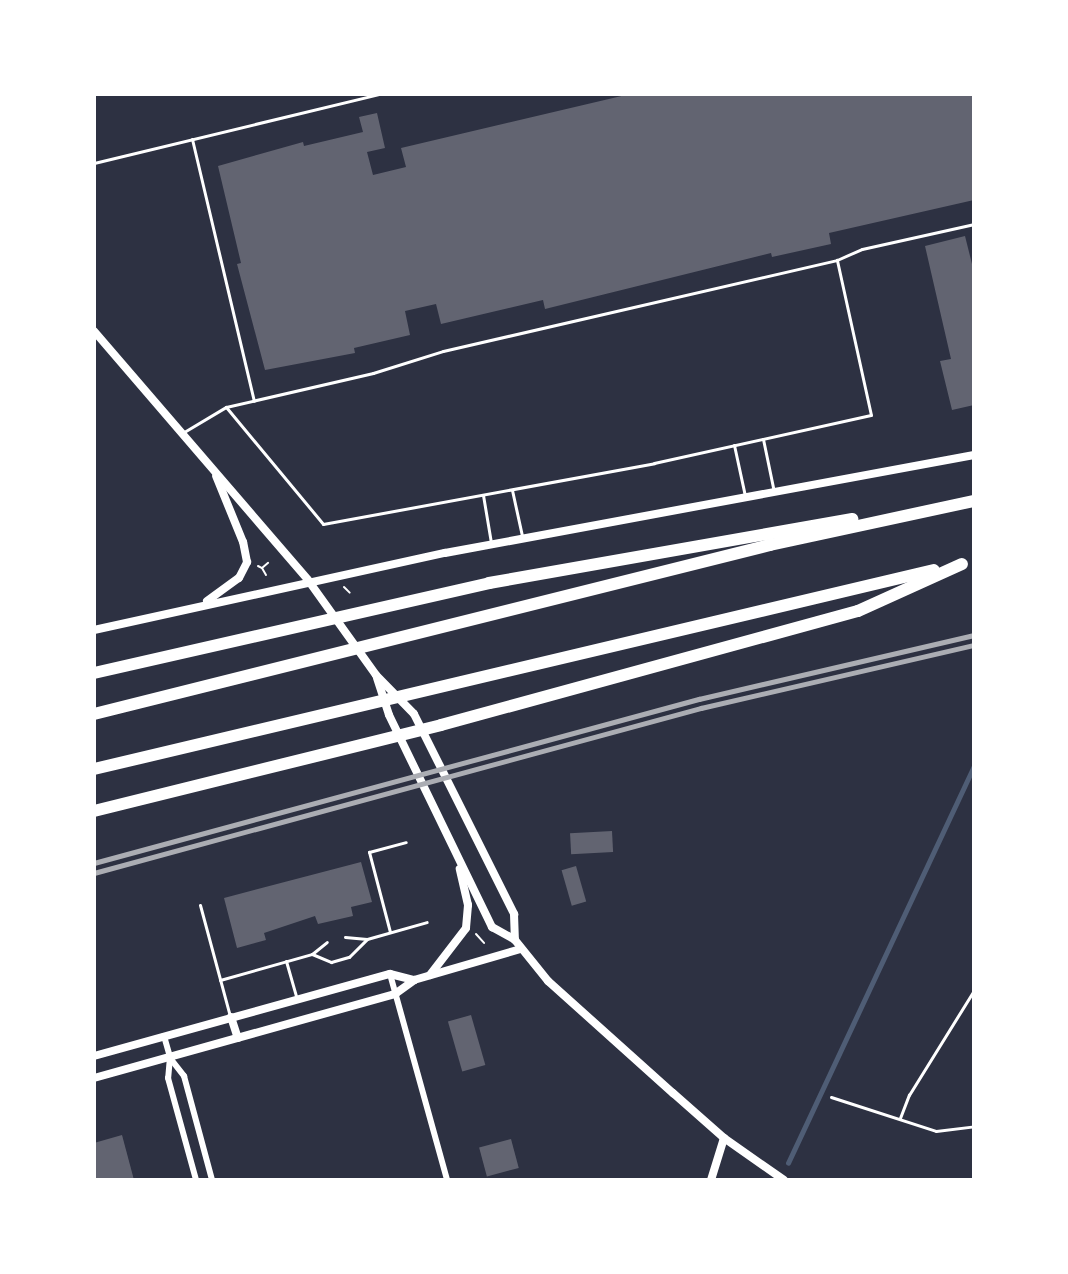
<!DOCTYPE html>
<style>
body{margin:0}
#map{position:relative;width:1068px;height:1274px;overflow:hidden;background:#2d3142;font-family:"DejaVu Sans",sans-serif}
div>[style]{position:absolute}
.stream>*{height:4.5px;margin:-2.25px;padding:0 2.25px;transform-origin:2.25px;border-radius:2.25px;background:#4f5d75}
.building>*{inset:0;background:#626471;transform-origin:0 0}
.path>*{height:2px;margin:-1px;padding:0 1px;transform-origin:1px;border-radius:1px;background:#fff}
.service>*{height:3px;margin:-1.5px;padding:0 1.5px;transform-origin:1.5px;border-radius:1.5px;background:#fff}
.minor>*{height:6px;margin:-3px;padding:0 3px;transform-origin:3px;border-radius:3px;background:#fff}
.tertiary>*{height:8px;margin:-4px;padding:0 4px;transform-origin:4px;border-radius:4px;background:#fff}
.motorway>*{height:12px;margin:-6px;padding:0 6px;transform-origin:6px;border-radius:6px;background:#fff}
.rail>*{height:4.5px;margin:-2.25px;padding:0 2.25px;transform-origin:2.25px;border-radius:2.25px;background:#abadb3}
span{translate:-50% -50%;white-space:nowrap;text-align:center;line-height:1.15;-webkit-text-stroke:4.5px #fff;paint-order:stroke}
.frame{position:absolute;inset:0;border:96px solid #fff;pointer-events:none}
</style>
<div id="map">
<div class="stream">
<div style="left:788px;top:1163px;width:438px;rotate:-64.9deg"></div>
</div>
<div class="building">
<div style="clip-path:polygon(630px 94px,974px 94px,974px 200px,829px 233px,831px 244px,772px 257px,771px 253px,545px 309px,543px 300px,441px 324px,436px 304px,405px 311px,410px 335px,354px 348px,355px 353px,265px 370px,237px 264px,241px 263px,218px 166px,303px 142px,304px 146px,363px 132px,359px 117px,377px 113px,385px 148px,367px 152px,373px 175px,406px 167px,401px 148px)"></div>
<div style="clip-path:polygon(965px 236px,974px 272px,974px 405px,952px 410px,940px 361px,951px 359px,925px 246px)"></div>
<div style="left:612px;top:831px;width:21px;height:42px;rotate:87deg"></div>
<div style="clip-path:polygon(361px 862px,372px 902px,351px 907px,353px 916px,318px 924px,315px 916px,264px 933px,266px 940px,237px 948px,224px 898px)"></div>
<div style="left:576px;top:866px;width:37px;height:15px;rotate:74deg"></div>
<div style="left:471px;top:1015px;width:52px;height:24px;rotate:74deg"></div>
<div style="clip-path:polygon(122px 1135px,134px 1180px,94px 1180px,94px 1143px)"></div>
<div style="left:511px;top:1139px;width:30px;height:33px;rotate:75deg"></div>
</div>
<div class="path">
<div style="left:258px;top:566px;width:4px;rotate:27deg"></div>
<div style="left:262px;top:568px;width:8px;rotate:-40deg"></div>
<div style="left:262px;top:568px;width:8px;rotate:60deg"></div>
<div style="left:344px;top:587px;width:8px;rotate:45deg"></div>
<div style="left:476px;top:934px;width:12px;rotate:48deg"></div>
</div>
<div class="service">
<div style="left:459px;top:94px;width:66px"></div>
<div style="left:192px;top:139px;width:269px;rotate:76.7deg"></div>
<div style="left:94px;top:163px;width:294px;rotate:-13.6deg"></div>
<div style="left:226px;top:407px;width:152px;rotate:50.3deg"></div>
<div style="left:323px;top:524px;width:337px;rotate:-10.4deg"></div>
<div style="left:654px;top:463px;width:222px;rotate:-12.5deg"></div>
<div style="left:871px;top:415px;width:159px;rotate:-102.4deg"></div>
<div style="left:184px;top:432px;width:49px;rotate:-30.8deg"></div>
<div style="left:226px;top:407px;width:151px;rotate:-13deg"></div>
<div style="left:373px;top:373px;width:73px;rotate:-17.4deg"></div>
<div style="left:443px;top:351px;width:404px;rotate:-13deg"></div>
<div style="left:837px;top:260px;width:27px;rotate:-24deg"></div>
<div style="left:862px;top:249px;width:115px;rotate:-12.6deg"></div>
<div style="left:763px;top:439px;width:54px;rotate:78.3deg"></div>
<div style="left:734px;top:445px;width:52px;rotate:77.8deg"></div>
<div style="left:512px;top:490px;width:47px;rotate:77.7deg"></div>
<div style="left:483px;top:495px;width:49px;rotate:80.5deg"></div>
<div style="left:200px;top:905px;width:115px;rotate:74.9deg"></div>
<div style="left:390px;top:932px;width:83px;rotate:-104.7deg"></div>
<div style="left:369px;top:852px;width:38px;rotate:-15deg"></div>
<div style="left:345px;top:937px;width:22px;rotate:5deg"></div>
<div style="left:312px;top:954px;width:19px;rotate:-39deg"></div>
<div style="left:286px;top:961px;width:37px;rotate:74deg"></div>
<div style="left:220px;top:980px;width:96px;rotate:-15.8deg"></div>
<div style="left:312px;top:954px;width:21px;rotate:23deg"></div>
<div style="left:331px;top:962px;width:19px;rotate:-16deg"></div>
<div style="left:349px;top:957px;width:25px;rotate:-45deg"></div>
<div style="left:367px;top:939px;width:62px;rotate:-15.8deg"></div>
<div style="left:831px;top:1097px;width:110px;rotate:17.9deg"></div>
<div style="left:936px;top:1131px;width:38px;rotate:-7deg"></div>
<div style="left:900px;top:1118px;width:25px;rotate:-69deg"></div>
<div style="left:909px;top:1095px;width:123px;rotate:-58.2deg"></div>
</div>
<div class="minor">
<div style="left:390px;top:974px;width:214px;rotate:74.5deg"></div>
<div style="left:164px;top:1036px;width:22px;rotate:74deg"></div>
<div style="left:170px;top:1057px;width:21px;rotate:95deg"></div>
<div style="left:168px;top:1078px;width:106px;rotate:74.6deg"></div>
<div style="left:170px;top:1058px;width:23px;rotate:52deg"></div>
<div style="left:184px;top:1076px;width:108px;rotate:74.9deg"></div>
</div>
<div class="tertiary">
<div style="left:94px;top:331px;width:328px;rotate:49.3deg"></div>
<div style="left:308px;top:580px;width:117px;rotate:54.4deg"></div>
<div style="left:376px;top:675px;width:54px;rotate:45.7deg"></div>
<div style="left:414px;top:714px;width:224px;rotate:63.4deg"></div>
<div style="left:514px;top:914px;width:26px;rotate:88deg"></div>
<div style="left:207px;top:601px;width:39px;rotate:-36deg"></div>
<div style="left:239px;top:578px;width:18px;rotate:-63deg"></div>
<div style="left:247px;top:562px;width:20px;rotate:-101deg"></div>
<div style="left:243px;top:542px;width:71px;rotate:-112.2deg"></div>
<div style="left:94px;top:630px;width:359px;rotate:-12.4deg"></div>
<div style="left:445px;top:553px;width:538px;rotate:-10.5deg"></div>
<div style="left:377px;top:678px;width:39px;rotate:72deg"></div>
<div style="left:389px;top:715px;width:236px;rotate:64.1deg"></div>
<div style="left:492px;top:927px;width:26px;rotate:29deg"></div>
<div style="left:515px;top:940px;width:53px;rotate:51.2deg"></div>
<div style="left:548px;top:981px;width:168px;rotate:41.9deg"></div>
<div style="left:673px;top:1093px;width:68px;rotate:41.4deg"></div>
<div style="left:724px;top:1138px;width:73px;rotate:35deg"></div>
<div style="left:430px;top:975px;width:59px;rotate:-52.5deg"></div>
<div style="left:466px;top:928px;width:23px;rotate:-85deg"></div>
<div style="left:468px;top:905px;width:37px;rotate:-103deg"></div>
<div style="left:231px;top:1017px;width:22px;rotate:72deg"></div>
<div style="left:94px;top:1056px;width:307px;rotate:-15.5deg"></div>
<div style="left:390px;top:974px;width:25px;rotate:14deg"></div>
<div style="left:94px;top:1078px;width:313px;rotate:-15.6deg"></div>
<div style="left:395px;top:994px;width:24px;rotate:-36deg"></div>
<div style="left:414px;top:980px;width:111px;rotate:-16.2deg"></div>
<div style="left:711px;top:1180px;width:44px;rotate:-72.8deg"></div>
</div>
<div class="motorway">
<div style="left:94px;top:673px;width:405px;rotate:-12.8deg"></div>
<div style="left:489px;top:583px;width:369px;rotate:-10deg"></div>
<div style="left:94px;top:714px;width:697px;rotate:-14.04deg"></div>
<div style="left:770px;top:545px;width:209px;rotate:-12.2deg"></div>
<div style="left:94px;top:769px;width:863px;rotate:-13.33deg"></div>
<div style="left:94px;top:811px;width:357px;rotate:-13.9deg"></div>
<div style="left:441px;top:725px;width:432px;rotate:-15.3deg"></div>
<div style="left:858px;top:611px;width:114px;rotate:-24.3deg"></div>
</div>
<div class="rail">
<div style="left:94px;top:863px;width:627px;rotate:-15.17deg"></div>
<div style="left:699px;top:699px;width:282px;rotate:-13.1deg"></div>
<div style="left:94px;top:873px;width:629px;rotate:-15.21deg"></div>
<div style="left:701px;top:708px;width:280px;rotate:-13deg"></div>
</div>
<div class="frame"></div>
</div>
